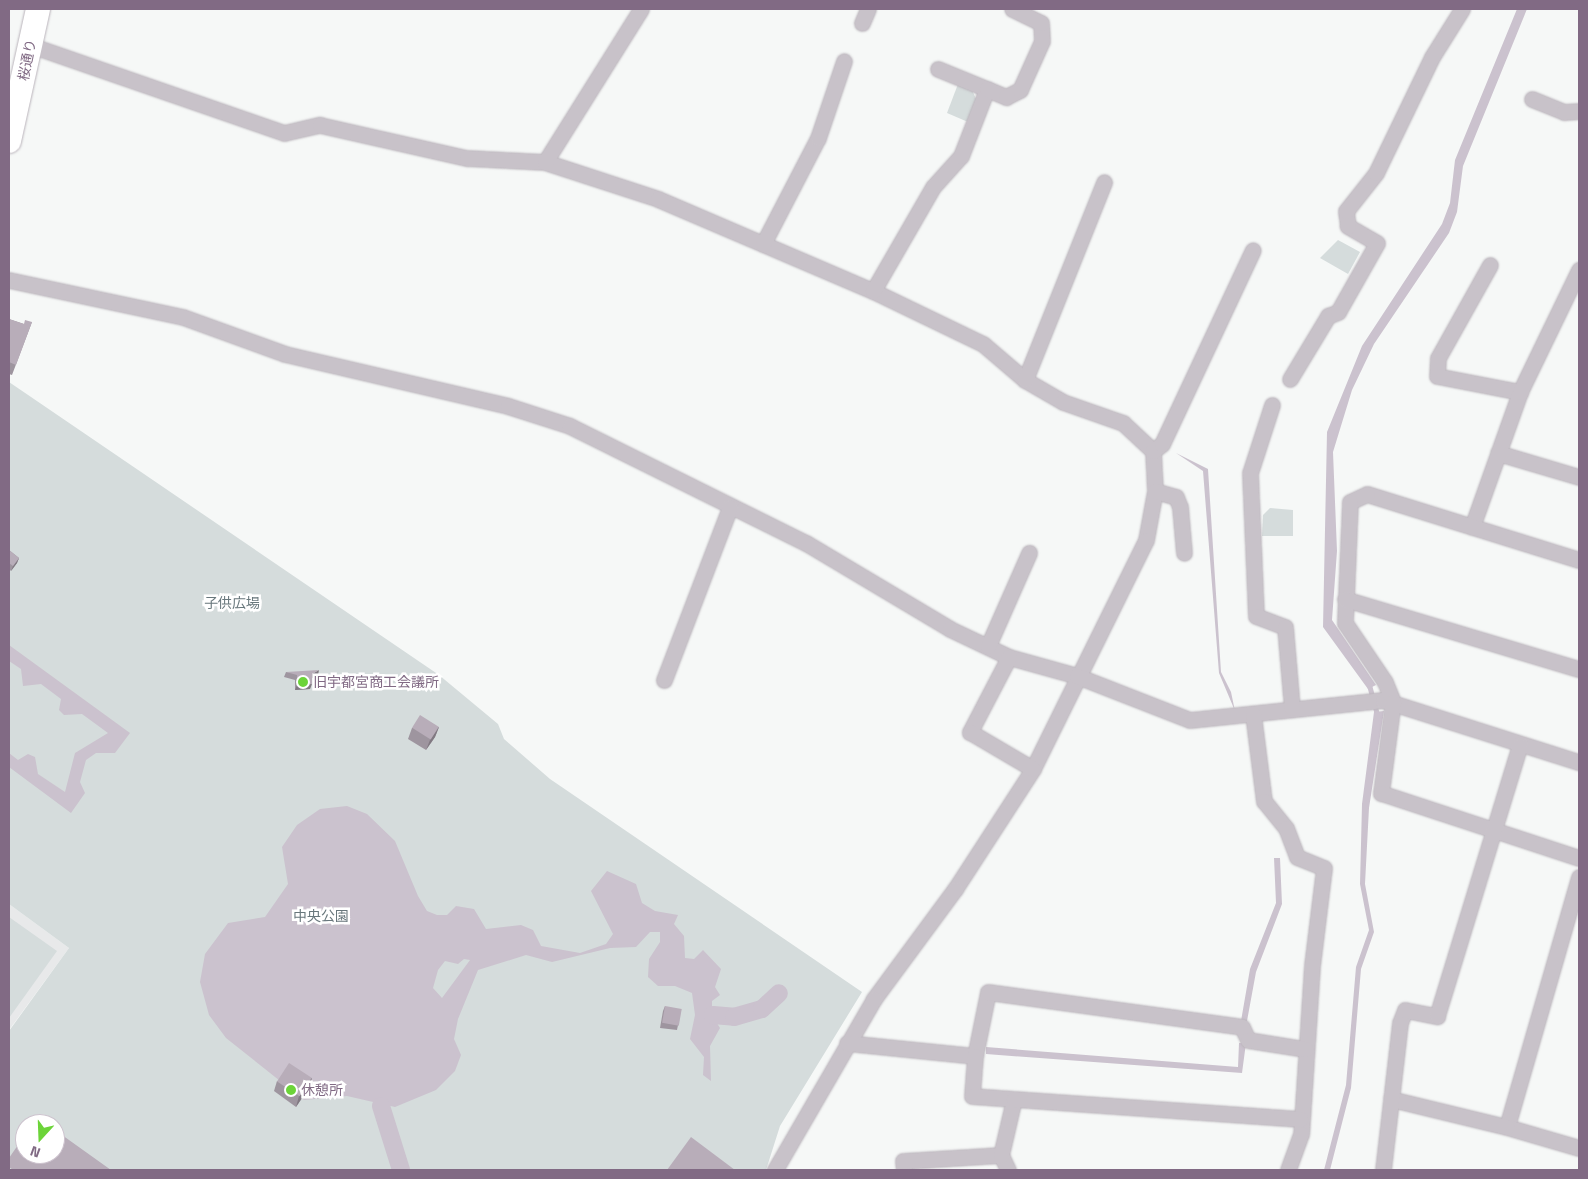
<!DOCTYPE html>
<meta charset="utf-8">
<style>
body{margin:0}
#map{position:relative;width:1588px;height:1179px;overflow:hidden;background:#f6f8f7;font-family:"Titillium Web","Noto Sans JP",sans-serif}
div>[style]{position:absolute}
.built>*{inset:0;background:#e8e9ea}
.green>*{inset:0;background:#d5dcdc}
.water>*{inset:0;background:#cbc2ce}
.stream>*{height:5px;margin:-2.5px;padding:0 2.5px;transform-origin:2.5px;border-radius:2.5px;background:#cbc2ce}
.canal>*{height:18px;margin:-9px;padding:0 9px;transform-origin:9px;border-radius:9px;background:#cbc2ce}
.roads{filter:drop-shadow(0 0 1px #bab4bb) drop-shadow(0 0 1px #bab4bb)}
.street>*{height:15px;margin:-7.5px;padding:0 7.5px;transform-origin:7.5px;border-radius:7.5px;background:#c8c2c9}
.primary>*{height:24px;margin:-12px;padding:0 12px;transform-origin:12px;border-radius:12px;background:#fff}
.wall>*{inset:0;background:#9e959f}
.shaded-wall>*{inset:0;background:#817982}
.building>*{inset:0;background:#b8adb9;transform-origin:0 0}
.dots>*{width:14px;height:14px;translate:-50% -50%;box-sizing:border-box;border:2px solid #fff;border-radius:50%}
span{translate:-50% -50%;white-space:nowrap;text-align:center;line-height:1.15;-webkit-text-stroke:5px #fff;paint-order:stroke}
.street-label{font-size:14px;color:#816a84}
.park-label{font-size:14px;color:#68777c}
.poi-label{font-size:14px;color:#816a84}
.left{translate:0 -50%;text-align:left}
.frame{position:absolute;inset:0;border:10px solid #816a84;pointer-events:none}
.north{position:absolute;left:15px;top:1114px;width:50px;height:50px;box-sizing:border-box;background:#fff;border:1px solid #cdc3ce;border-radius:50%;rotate:200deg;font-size:14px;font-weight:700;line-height:20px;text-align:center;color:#816a84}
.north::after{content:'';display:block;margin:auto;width:18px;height:22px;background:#6cd439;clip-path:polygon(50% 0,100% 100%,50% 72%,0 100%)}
</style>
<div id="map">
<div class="built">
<div style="clip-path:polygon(9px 904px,69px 948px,9px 1030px)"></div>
</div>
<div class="green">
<div style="clip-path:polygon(958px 84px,972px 90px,977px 101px,968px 122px,947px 113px)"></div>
<div style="clip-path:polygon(1338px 240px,1360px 252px,1348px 274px,1320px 258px)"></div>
<div style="clip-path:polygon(evenodd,9px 382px,439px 675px,498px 724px,504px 739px,550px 779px,862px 992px,780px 1126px,766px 1170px,9px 1170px,9px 1031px,69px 948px,9px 904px,9px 382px,25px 1124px,55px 1124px,55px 1154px,25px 1154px,25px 1124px)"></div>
<div style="clip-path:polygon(1270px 508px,1293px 510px,1293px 536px,1262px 536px,1263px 515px)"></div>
<div style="clip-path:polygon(9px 917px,57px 951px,9px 1018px)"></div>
</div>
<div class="water">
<div style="clip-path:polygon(1517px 9px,1527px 9px,1463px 166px,1457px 212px,1449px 233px,1374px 344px,1352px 390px,1333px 452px,1337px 551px,1332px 620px,1376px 685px,1368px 689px,1323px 627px,1327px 432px,1362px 346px,1442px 224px,1450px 203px,1455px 160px)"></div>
<div style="clip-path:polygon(1176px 453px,1208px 469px,1221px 672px,1231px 692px,1235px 711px,1219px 673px,1203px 471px)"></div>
<div style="clip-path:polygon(9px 645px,130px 733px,115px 753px,96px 753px,86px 760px,80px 782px,85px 793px,71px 813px,9px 767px,9px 753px,18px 760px,28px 754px,35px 757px,38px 774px,65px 792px,75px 753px,108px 733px,82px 714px,64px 715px,59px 710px,61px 699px,41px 684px,23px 686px,21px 669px,9px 661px)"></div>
<div style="clip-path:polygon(1384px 711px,1369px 808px,1365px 884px,1374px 932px,1361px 969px,1351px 1088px,1330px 1170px,1324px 1170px,1346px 1085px,1356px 967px,1369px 930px,1360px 884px,1362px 804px,1374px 712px)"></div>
<div style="clip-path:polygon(evenodd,347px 806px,367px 814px,395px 841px,418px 896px,427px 911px,437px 915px,447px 915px,456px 906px,474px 909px,486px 929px,521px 925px,533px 930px,541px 946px,580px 953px,606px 944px,613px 934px,591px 891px,607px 871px,636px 884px,642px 903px,655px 911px,678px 915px,674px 924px,684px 936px,685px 958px,694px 959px,703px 950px,721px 969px,715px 987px,720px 995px,712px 1001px,712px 1015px,720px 1028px,710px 1046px,711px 1081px,703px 1075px,704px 1057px,690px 1039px,695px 1015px,692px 993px,675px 986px,658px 986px,648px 977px,649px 959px,660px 942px,660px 932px,650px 932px,636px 947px,610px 948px,552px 962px,526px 955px,478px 970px,458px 1019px,454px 1039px,461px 1055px,455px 1071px,436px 1090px,395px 1107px,347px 1096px,304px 1100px,226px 1038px,209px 1015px,200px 982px,205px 954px,228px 923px,265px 917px,288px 884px,282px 847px,297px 825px,320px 809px,347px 806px,464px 959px,470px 960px,442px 998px,433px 988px,438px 970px,445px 961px,458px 964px,464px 959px)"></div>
<div style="clip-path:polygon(1274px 858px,1280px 858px,1282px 904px,1256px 972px,1247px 1021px,1241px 1021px,1250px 969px,1276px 903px)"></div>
<div style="clip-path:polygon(1239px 1043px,1246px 1043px,1242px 1073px,986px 1054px,986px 1047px,1238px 1067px)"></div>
</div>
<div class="stream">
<div style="left:1368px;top:681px;width:38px;rotate:75deg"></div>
</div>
<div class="canal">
<div style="left:713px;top:1015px;width:21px;rotate:5deg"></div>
<div style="left:734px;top:1017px;width:29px;rotate:-16deg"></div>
<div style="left:762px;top:1009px;width:23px;rotate:-43deg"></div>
<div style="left:381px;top:1106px;width:67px;rotate:72.6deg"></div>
</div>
<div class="roads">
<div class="street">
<div style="left:862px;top:23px;width:15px;rotate:-67deg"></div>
<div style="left:30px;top:45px;width:269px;rotate:19.1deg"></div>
<div style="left:284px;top:133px;width:37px;rotate:-13deg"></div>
<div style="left:320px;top:125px;width:151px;rotate:12.7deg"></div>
<div style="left:467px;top:158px;width:78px;rotate:2.9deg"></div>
<div style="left:545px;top:162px;width:119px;rotate:18.1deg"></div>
<div style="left:658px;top:199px;width:234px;rotate:23.2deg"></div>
<div style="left:873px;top:291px;width:122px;rotate:25.7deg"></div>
<div style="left:983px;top:344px;width:55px;rotate:40.6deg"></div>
<div style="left:1025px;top:380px;width:44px;rotate:30.1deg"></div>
<div style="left:1063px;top:402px;width:64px;rotate:19.3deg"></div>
<div style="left:1123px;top:423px;width:41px;rotate:43deg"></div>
<div style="left:1153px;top:451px;width:40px;rotate:87.1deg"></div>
<div style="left:1155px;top:491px;width:50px;rotate:100.4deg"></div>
<div style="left:1146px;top:540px;width:255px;rotate:116.3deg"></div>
<div style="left:1033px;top:769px;width:143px;rotate:123deg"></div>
<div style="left:955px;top:889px;width:137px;rotate:126.4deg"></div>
<div style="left:874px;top:999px;width:198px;rotate:120.1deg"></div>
<div style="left:938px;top:69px;width:53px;rotate:22.2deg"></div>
<div style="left:1532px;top:99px;width:35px;rotate:22deg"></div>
<div style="left:1564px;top:112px;width:15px;rotate:-4deg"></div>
<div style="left:545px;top:162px;width:181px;rotate:-57.9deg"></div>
<div style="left:763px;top:244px;width:119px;rotate:-62.6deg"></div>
<div style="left:818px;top:138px;width:81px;rotate:-71.3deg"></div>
<div style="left:1490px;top:265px;width:107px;rotate:119.2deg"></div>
<div style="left:1438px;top:358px;width:18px;rotate:93deg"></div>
<div style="left:1437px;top:376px;width:85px;rotate:10.9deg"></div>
<div style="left:9px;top:280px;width:178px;rotate:12deg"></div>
<div style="left:183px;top:317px;width:109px;rotate:19.9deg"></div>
<div style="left:285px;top:354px;width:229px;rotate:13.1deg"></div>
<div style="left:508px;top:406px;width:65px;rotate:17.9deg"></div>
<div style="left:570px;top:426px;width:263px;rotate:26.4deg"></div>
<div style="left:806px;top:543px;width:168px;rotate:30.8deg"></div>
<div style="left:950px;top:629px;width:65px;rotate:25.4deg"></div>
<div style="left:1009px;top:657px;width:71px;rotate:15.6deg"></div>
<div style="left:1077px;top:676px;width:121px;rotate:21.3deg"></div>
<div style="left:1190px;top:720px;width:194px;rotate:-5.9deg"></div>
<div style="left:1383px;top:700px;width:206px;rotate:17.6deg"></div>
<div style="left:873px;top:291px;width:120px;rotate:-60deg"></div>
<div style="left:933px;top:187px;width:42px;rotate:-47.9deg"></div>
<div style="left:961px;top:156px;width:72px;rotate:-68.8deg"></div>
<div style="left:987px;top:89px;width:21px;rotate:23deg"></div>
<div style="left:1006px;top:97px;width:16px;rotate:-27deg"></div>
<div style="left:1020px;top:90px;width:54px;rotate:-65.8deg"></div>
<div style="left:1042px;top:41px;width:18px;rotate:-93deg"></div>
<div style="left:1041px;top:23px;width:32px;rotate:-154deg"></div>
<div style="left:1290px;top:379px;width:74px;rotate:-58.9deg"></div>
<div style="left:1328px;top:316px;width:11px;rotate:-22deg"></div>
<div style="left:1338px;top:312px;width:79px;rotate:-60.5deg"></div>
<div style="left:1377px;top:243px;width:34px;rotate:-150deg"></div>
<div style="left:1348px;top:226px;width:15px;rotate:-98deg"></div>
<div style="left:1346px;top:211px;width:48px;rotate:-51.7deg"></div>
<div style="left:1376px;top:173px;width:129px;rotate:-64.2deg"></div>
<div style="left:1432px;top:57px;width:57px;rotate:-58deg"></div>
<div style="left:1025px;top:380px;width:213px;rotate:-68.2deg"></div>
<div style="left:1272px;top:405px;width:71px;rotate:107.9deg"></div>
<div style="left:1250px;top:473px;width:143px;rotate:87.6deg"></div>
<div style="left:1256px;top:616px;width:31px;rotate:21deg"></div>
<div style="left:1285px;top:627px;width:81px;rotate:85.1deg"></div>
<div style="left:1153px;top:451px;width:11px;rotate:-38deg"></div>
<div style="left:1162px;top:444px;width:214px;rotate:-64.9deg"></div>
<div style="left:1498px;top:453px;width:84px;rotate:16.5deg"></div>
<div style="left:1155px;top:491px;width:22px;rotate:16deg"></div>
<div style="left:1176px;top:497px;width:11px;rotate:68deg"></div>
<div style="left:1180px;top:507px;width:46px;rotate:85deg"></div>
<div style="left:1472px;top:527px;width:143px;rotate:-70.4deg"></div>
<div style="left:1520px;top:392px;width:136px;rotate:-64.2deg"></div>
<div style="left:1579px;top:560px;width:222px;rotate:-162.7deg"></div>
<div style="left:1367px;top:494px;width:19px;rotate:155deg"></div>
<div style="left:1350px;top:502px;width:121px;rotate:92.4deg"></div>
<div style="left:1345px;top:623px;width:71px;rotate:55.9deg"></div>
<div style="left:1385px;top:682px;width:22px;rotate:68deg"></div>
<div style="left:1393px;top:702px;width:92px;rotate:97.5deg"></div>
<div style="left:1381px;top:793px;width:208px;rotate:18.2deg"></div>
<div style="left:1345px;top:599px;width:244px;rotate:16.7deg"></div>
<div style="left:988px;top:646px;width:102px;rotate:-66.2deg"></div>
<div style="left:1009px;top:657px;width:85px;rotate:117.5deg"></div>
<div style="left:970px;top:732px;width:73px;rotate:30.4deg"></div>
<div style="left:664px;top:680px;width:185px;rotate:-69.1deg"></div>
<div style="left:1253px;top:714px;width:88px;rotate:82.8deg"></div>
<div style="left:1264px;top:801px;width:35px;rotate:51deg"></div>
<div style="left:1286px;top:828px;width:31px;rotate:69deg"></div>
<div style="left:1297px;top:857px;width:29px;rotate:22deg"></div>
<div style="left:1324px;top:868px;width:99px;rotate:97deg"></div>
<div style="left:1312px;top:966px;width:168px;rotate:93.7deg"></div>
<div style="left:1301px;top:1134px;width:38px;rotate:110deg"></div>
<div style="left:1579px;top:877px;width:260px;rotate:106.1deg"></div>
<div style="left:1507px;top:1127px;width:75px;rotate:16.3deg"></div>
<div style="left:847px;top:1043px;width:129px;rotate:5.8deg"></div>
<div style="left:975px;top:1056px;width:65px;rotate:-78.5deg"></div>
<div style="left:988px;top:992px;width:256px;rotate:7.8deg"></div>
<div style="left:1242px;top:1027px;width:14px;rotate:65deg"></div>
<div style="left:1248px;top:1040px;width:58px;rotate:9deg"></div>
<div style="left:975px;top:1056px;width:40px;rotate:94.3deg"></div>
<div style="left:972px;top:1096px;width:42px;rotate:4.1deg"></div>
<div style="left:1391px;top:1099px;width:119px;rotate:13.6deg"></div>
<div style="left:1001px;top:1155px;width:17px;rotate:65deg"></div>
<div style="left:904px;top:1170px;width:9px;rotate:-96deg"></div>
<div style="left:903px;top:1161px;width:98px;rotate:-3.5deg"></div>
<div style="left:1001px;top:1155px;width:57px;rotate:-76.9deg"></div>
<div style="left:1014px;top:1099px;width:287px;rotate:4deg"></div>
<div style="left:1383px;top:1170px;width:148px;rotate:-83.4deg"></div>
<div style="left:1400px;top:1023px;width:14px;rotate:-69deg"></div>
<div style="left:1405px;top:1010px;width:33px;rotate:11deg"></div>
<div style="left:1437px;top:1016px;width:283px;rotate:-73deg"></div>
</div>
<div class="primary">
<div style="left:9px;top:141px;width:135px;rotate:-77.6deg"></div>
</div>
</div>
<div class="wall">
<div style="clip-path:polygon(9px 319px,24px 324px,32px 322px,12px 375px,9px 374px)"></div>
<div style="clip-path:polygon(9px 550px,19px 558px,17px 563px,11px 571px,9px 569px)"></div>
<div style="clip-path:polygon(286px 672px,318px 675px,312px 678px,310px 689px,295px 690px,295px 680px,284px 677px)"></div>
<div style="clip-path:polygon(439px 727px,435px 737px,426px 750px,408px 739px,412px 728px)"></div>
<div style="clip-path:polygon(665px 1006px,678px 1025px,677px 1030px,660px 1028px,663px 1011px)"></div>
<div style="clip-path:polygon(312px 1078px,308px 1089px,296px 1107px,274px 1091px,277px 1081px)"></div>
</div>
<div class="shaded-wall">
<div style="clip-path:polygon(19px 558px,17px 563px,11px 571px,13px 566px)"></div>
<div style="clip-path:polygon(319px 670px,318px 675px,310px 679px,312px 674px)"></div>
<div style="clip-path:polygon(312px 684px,310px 689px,295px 690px,297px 685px)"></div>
<div style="clip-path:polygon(439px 727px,435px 737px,426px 750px,430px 740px)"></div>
<div style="clip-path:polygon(312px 1078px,308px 1089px,296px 1107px,299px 1096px)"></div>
</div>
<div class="building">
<div style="clip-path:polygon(9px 319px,24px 324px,25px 320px,32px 322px,16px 365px,9px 362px)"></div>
<div style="clip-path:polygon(9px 550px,19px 558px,13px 566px,9px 563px)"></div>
<div style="clip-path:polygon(319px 670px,312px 674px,312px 684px,297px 685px,297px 675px,286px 672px)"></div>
<div style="left:420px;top:715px;width:22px;height:15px;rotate:32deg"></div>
<div style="left:665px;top:1006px;width:17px;height:17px;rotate:10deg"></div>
<div style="left:289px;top:1063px;width:27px;height:22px;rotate:33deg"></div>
<div style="clip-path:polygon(55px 1130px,111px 1170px,13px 1170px,9px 1167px,9px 1158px,18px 1145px,25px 1149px,25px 1154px,55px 1154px)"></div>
<div style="clip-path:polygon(691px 1137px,735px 1170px,667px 1170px)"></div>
</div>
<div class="dots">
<div style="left:303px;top:682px;background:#6cd439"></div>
<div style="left:291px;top:1090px;background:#6cd439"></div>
</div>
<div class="street-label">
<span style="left:27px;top:60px;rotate:-79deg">桜通り</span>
</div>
<div class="park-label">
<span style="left:232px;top:603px">子供広場</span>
<span style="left:321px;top:916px">中央公園</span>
</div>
<div class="poi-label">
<span class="left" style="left:313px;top:682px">旧宇都宮商工会議所</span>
<span class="left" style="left:301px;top:1090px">休憩所</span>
</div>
<div class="frame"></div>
<div class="north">N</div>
</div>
